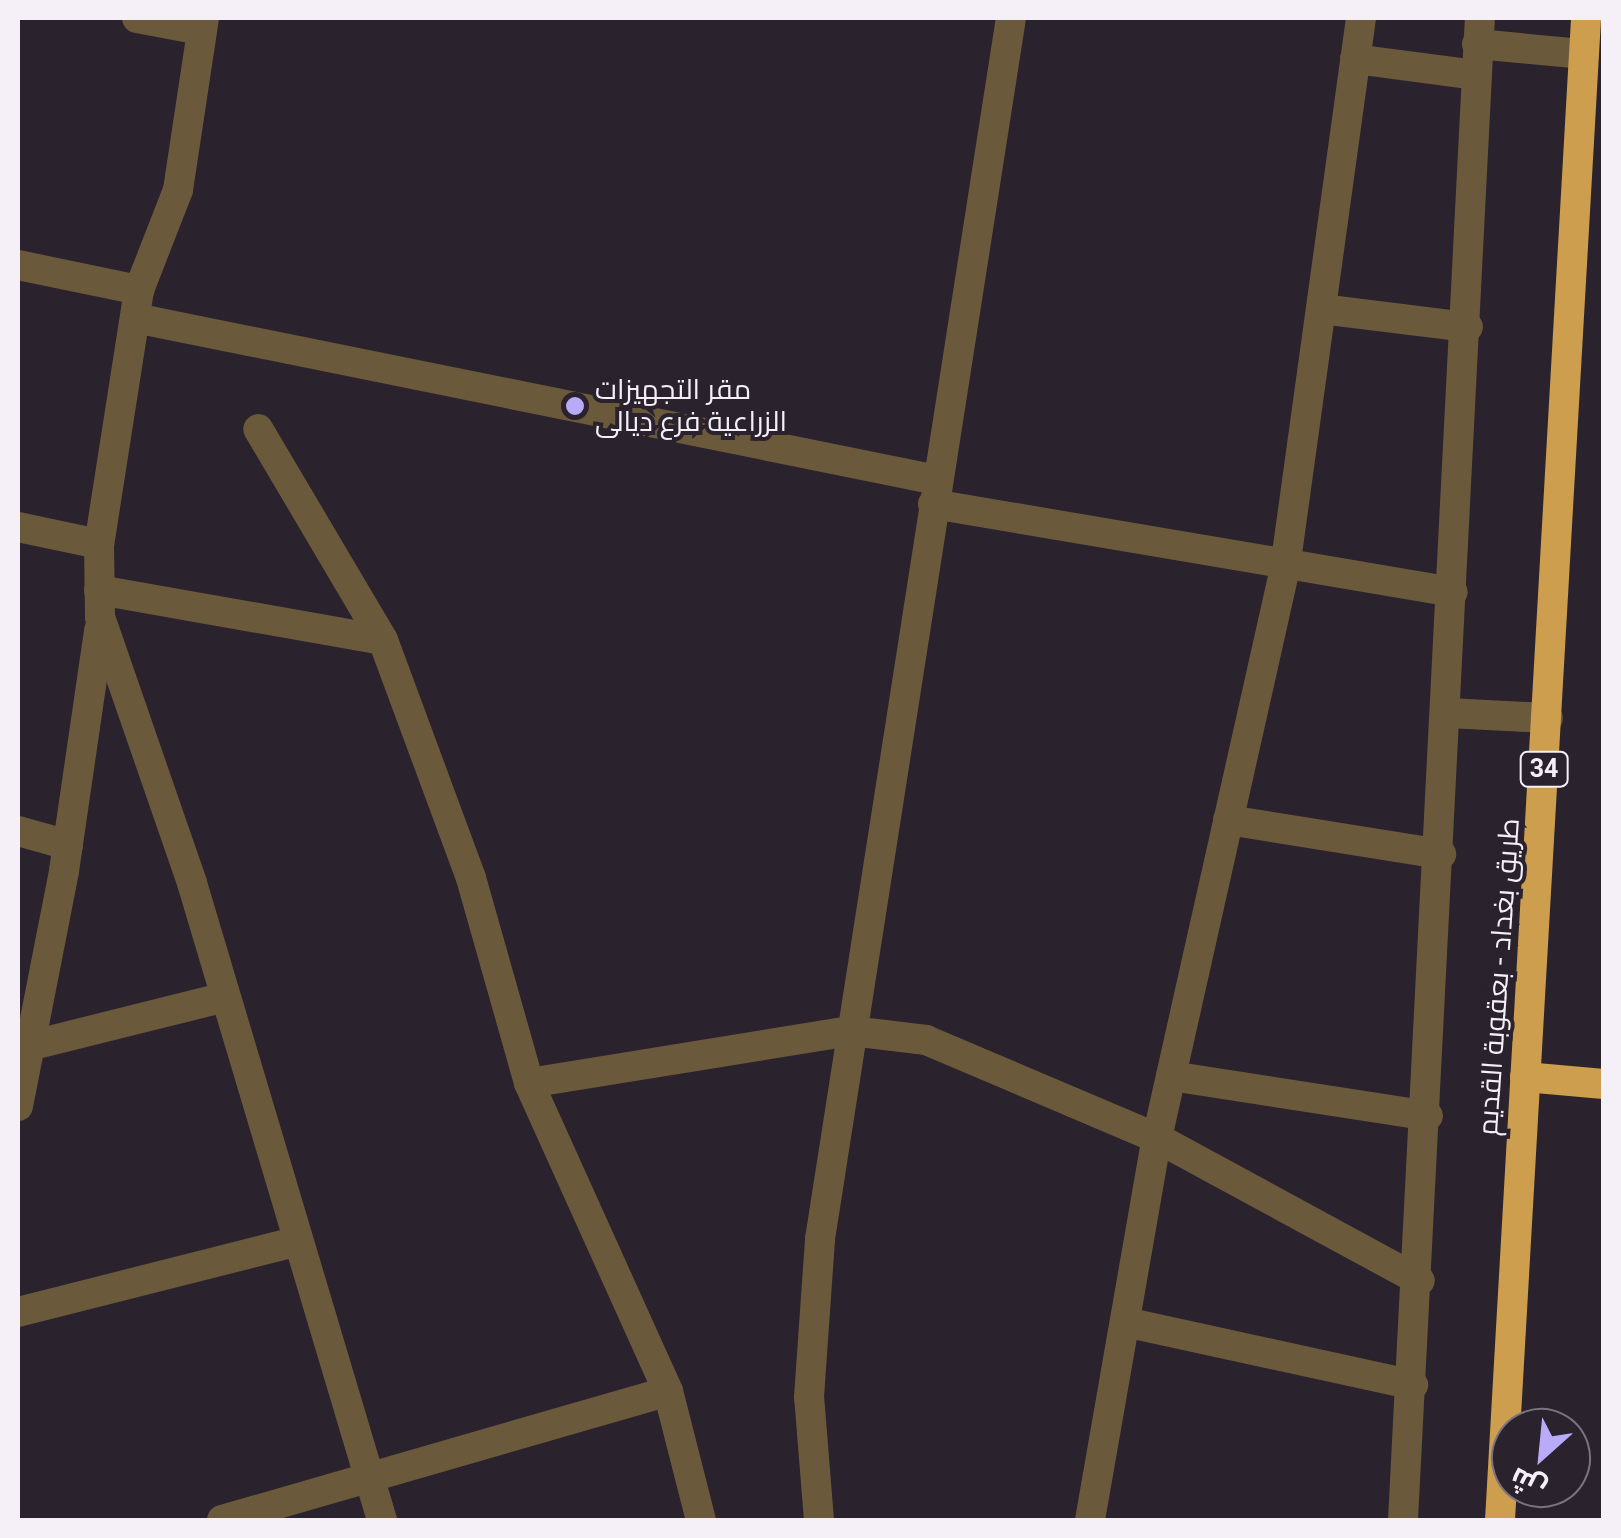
<!DOCTYPE html>
<meta charset="utf-8">
<style>
body{margin:0}
#map{position:relative;width:1621px;height:1538px;overflow:hidden;background:#2a222d;font-family:Roboto,Cairo,sans-serif}
div>[style]{position:absolute}
.minor>*{height:30px;margin:-15px;padding:0 15px;transform-origin:15px;border-radius:15px;background:#6b593b}
.highway>*{height:30px;margin:-15px;padding:0 15px;transform-origin:15px;border-radius:15px;background:#cc9e4e}
.dots>*{width:28px;height:28px;translate:-50% -50%;box-sizing:border-box;border:5px solid #2a222d;border-radius:50%}
span{translate:-50% -50%;white-space:nowrap;text-align:center;line-height:1.15;-webkit-text-stroke:8px #2a222d;paint-order:stroke}
.shield-label span{padding:2px 8px;background:#2a222d;border:2px solid;border-radius:8px;-webkit-text-stroke-width:0}
.shield-label{font-size:25px;color:#f5f0f7;font-weight:700}
.poi-label{font-size:28px;color:#f5f0f7}
.left{translate:0 -50%;text-align:left}
.street-label{font-size:28px;color:#f5f0f7}
.frame{position:absolute;inset:0;border:20px solid #f5f0f7;pointer-events:none}
.north{position:absolute;left:1491px;top:1408px;width:100px;height:100px;box-sizing:border-box;background:#2a222d;border:2px solid #7b747e;border-radius:50%;rotate:207deg;font-size:28px;font-weight:700;line-height:40px;text-align:center;color:#f5f0f7}
.north::after{content:'';display:block;margin:auto;width:35px;height:45px;background:#b9abf7;clip-path:polygon(50% 0,100% 100%,50% 72%,0 100%)}
</style>
<div id="map">
<div class="minor">
<div style="left:137px;top:18px;width:65px;rotate:10.6deg"></div>
<div style="left:204px;top:18px;width:174px;rotate:98.6deg"></div>
<div style="left:178px;top:190px;width:107px;rotate:111.3deg"></div>
<div style="left:139px;top:290px;width:257px;rotate:98.9deg"></div>
<div style="left:99px;top:544px;width:73px;rotate:89.2deg"></div>
<div style="left:100px;top:617px;width:281px;rotate:70.9deg"></div>
<div style="left:192px;top:883px;width:665px;rotate:73.39deg"></div>
<div style="left:1477px;top:44px;width:105px;rotate:5.4deg"></div>
<div style="left:1355px;top:59px;width:123px;rotate:7.5deg"></div>
<div style="left:18px;top:265px;width:124px;rotate:11.7deg"></div>
<div style="left:1321px;top:309px;width:148px;rotate:7deg"></div>
<div style="left:135px;top:318px;width:818px;rotate:11.42deg"></div>
<div style="left:933px;top:504px;width:527px;rotate:9.61deg"></div>
<div style="left:18px;top:527px;width:83px;rotate:11.9deg"></div>
<div style="left:99px;top:590px;width:288px;rotate:10deg"></div>
<div style="left:1448px;top:713px;width:100px;rotate:2.9deg"></div>
<div style="left:1228px;top:820px;width:216px;rotate:9.1deg"></div>
<div style="left:18px;top:831px;width:52px;rotate:15.6deg"></div>
<div style="left:29px;top:1046px;width:202px;rotate:-14deg"></div>
<div style="left:1171px;top:1076px;width:260px;rotate:8.8deg"></div>
<div style="left:529px;top:1083px;width:326px;rotate:-9.2deg"></div>
<div style="left:851px;top:1031px;width:76px;rotate:6.8deg"></div>
<div style="left:926px;top:1040px;width:251px;rotate:23deg"></div>
<div style="left:1157px;top:1138px;width:299px;rotate:28.5deg"></div>
<div style="left:18px;top:1106px;width:239px;rotate:-78.9deg"></div>
<div style="left:64px;top:871px;width:244px;rotate:-81.7deg"></div>
<div style="left:18px;top:1312px;width:289px;rotate:-14.2deg"></div>
<div style="left:1125px;top:1322px;width:295px;rotate:12.3deg"></div>
<div style="left:668px;top:1391px;width:133px;rotate:75.7deg"></div>
<div style="left:222px;top:1520px;width:464px;rotate:-16.1deg"></div>
<div style="left:668px;top:1391px;width:338px;rotate:-114.3deg"></div>
<div style="left:529px;top:1083px;width:213px;rotate:-105.8deg"></div>
<div style="left:471px;top:878px;width:254px;rotate:-110.3deg"></div>
<div style="left:383px;top:640px;width:245px;rotate:-120.6deg"></div>
<div style="left:819px;top:1520px;width:123px;rotate:-94.6deg"></div>
<div style="left:809px;top:1397px;width:158px;rotate:-86deg"></div>
<div style="left:820px;top:1239px;width:1236px;rotate:-81.11deg"></div>
<div style="left:1090px;top:1520px;width:388px;rotate:-80.1deg"></div>
<div style="left:1157px;top:1138px;width:584px;rotate:-77.34deg"></div>
<div style="left:1285px;top:568px;width:555px;rotate:-82.13deg"></div>
<div style="left:1403px;top:1520px;width:1504px;rotate:-87.07deg"></div>
</div>
<div class="highway">
<div style="left:1525px;top:1077px;width:79px;rotate:5.1deg"></div>
<div style="left:1500px;top:1520px;width:1504px;rotate:-86.72deg"></div>
</div>
<div class="dots">
<div style="left:575px;top:406px;background:#b9abf7"></div>
</div>
<div class="shield-label">
<span style="left:1544px;top:769px">34</span>
</div>
<div class="poi-label">
<span class="left" style="left:595px;top:406px">مقر التجهيزات<br>الزراعية فرع ديالى</span>
</div>
<div class="street-label">
<span style="left:1499px;top:977px;rotate:-86deg">طريق بغداد - بعقوبة القديم</span>
</div>
<div class="frame"></div>
<div class="north">ش</div>
</div>
